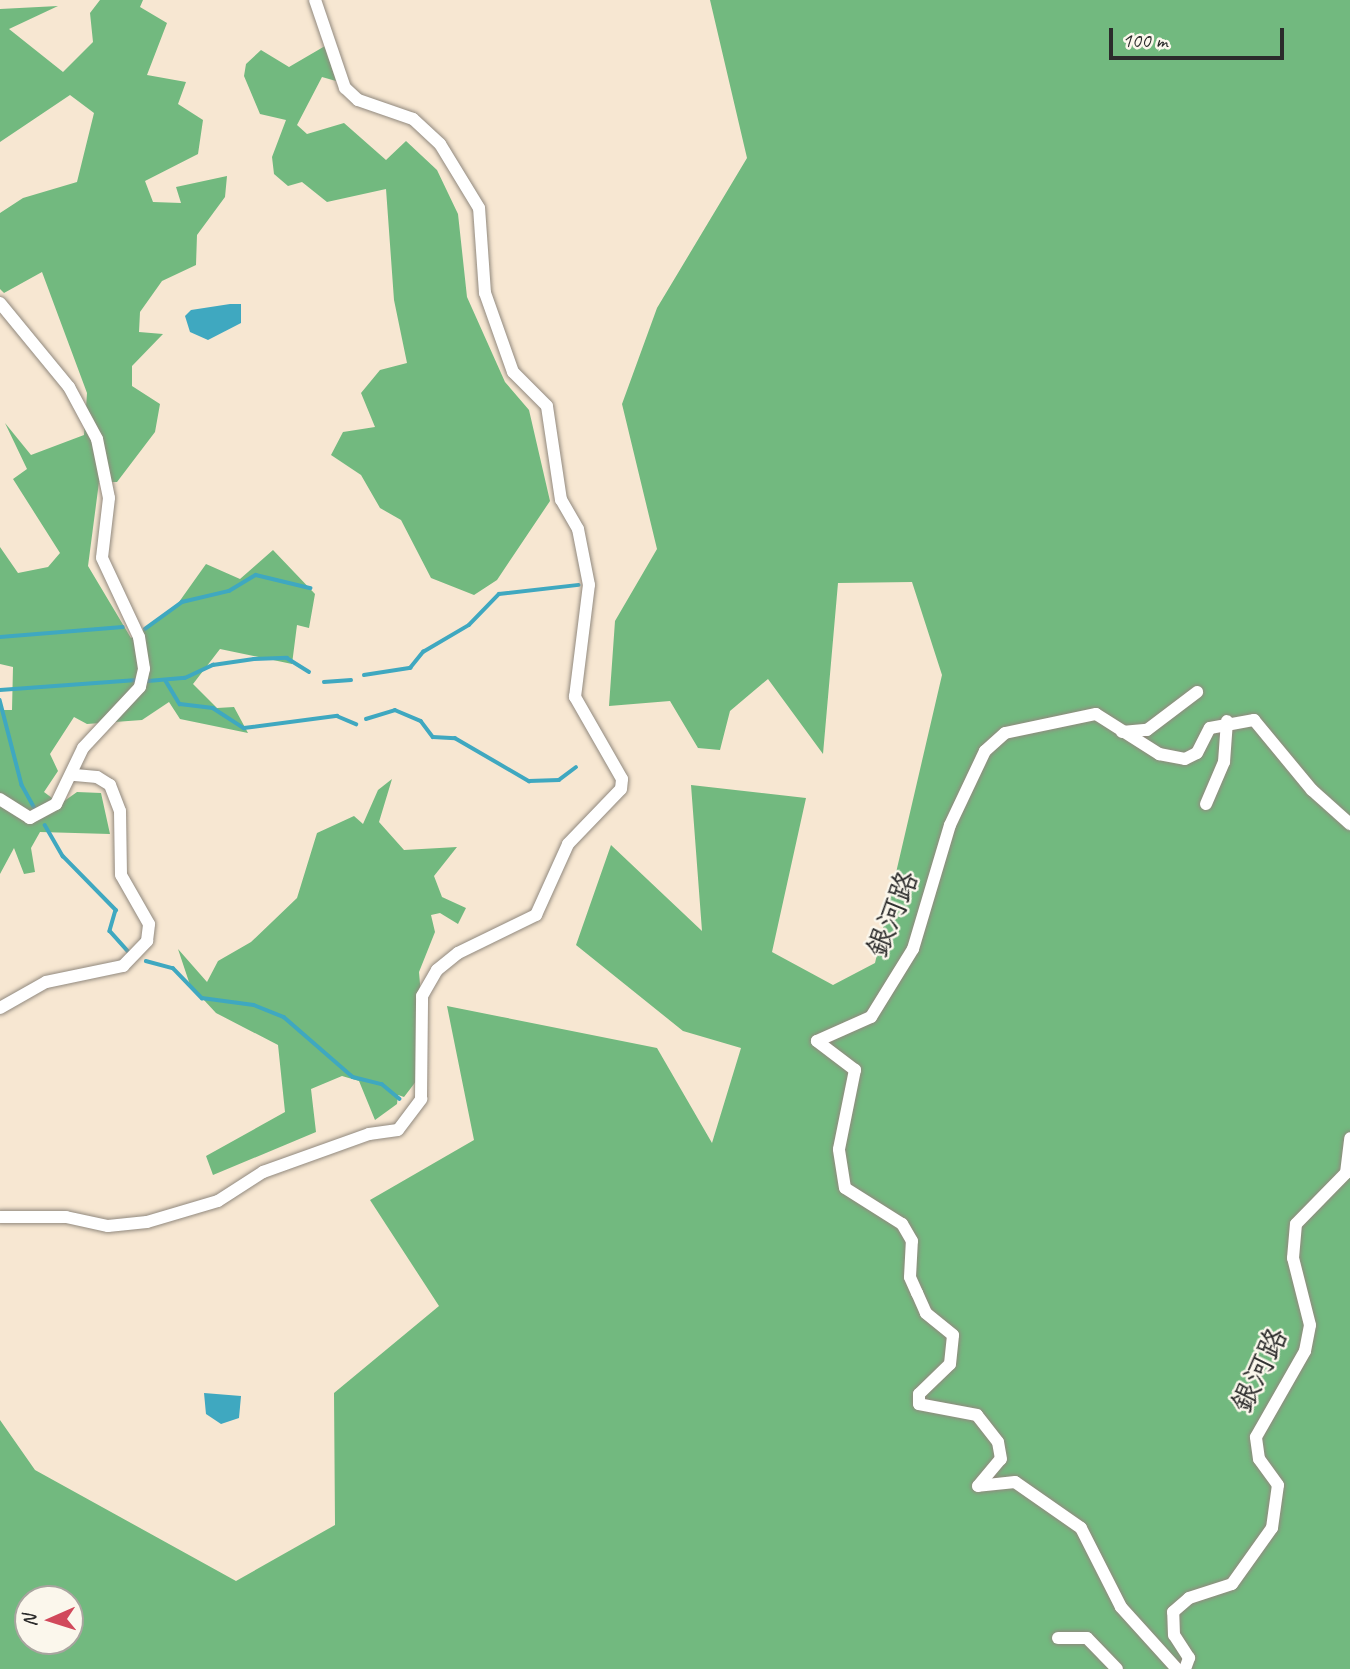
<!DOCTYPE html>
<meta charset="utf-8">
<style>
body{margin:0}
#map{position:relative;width:1350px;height:1669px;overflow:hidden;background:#f7e7d2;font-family:Caveat,"LXGW WenKai TC",sans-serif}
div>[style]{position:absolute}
.forest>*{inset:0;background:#72b97f}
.water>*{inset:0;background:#3fa8c0}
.stream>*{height:3.5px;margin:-1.75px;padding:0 1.75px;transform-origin:1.75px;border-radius:1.75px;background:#3fa8c0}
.roads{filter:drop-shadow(0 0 2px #91897e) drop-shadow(0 0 2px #91897e)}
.street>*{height:12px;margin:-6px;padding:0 6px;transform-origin:6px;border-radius:6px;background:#fff}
span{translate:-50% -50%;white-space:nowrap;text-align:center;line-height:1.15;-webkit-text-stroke:5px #fbf7ec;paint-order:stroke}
.street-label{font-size:30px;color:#2b2b2b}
.north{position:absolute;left:14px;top:1585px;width:70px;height:70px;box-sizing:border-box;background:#fbf7ec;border:2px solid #a8a59f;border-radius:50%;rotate:267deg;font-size:19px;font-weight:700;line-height:28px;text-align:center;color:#2b2b2b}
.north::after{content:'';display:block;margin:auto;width:24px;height:32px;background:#d1495b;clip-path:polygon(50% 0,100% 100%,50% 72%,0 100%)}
.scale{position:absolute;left:1109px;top:28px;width:175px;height:32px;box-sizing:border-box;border:4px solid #2b2b2b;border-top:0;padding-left:9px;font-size:21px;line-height:24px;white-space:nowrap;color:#2b2b2b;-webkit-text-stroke:5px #fbf7ec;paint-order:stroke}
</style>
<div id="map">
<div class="forest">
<div style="clip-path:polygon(100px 0,143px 0,140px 7px,167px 23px,147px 75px,186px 82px,178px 104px,203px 120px,198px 154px,145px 181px,153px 202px,181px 203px,176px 187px,227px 176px,225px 197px,197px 235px,196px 265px,162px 281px,140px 312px,139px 332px,163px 334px,132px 366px,132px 386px,160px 404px,155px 432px,117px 482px,99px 482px,88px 566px,131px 638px,174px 609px,206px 564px,240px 579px,273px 550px,315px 594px,309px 628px,297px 625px,292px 664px,220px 649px,193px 684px,217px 708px,234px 707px,248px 733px,180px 719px,169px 702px,142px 720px,87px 724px,74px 717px,50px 754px,58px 771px,44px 792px,60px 804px,77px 792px,101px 793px,110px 834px,40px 832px,31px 848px,35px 872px,24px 874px,14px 848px,0 874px,0 710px,12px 710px,13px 667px,0 664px,0 547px,18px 573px,48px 567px,60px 553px,13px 479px,27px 469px,5px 423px,31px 455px,84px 435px,87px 393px,42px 272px,4px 293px,0 289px,0 213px,23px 198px,77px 182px,94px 113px,70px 95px,0 142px,0 9px,58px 6px,9px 29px,63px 72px,93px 42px,90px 13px)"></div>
<div style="clip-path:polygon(evenodd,710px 0,1350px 0,1350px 1669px,0 1669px,0 1420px,35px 1470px,236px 1581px,335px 1525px,334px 1393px,439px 1306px,370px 1200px,474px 1140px,447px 1006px,657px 1048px,712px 1143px,741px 1048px,683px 1031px,576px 945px,611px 845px,702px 931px,691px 785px,806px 798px,772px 952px,833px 985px,875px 963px,942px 675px,912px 582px,838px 583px,823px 754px,768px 679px,730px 711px,720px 750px,698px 748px,670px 701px,609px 706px,615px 621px,657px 549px,622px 404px,657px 308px,747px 158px,710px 0,28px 1599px,70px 1599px,70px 1641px,28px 1641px,28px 1599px)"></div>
<div style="clip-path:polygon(325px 46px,336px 81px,322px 77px,297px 125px,307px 134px,344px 123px,386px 160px,406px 141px,437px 170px,458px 214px,467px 297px,505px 382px,529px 410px,550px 501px,497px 580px,474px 595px,431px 578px,401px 520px,380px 508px,361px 475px,331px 455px,343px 432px,375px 427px,361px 393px,380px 370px,407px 363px,394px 300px,386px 189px,327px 202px,302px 182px,288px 186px,274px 174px,272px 157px,286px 120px,260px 114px,244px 76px,246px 64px,261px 50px,289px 67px)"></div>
<div style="clip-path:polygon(392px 779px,379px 822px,404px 850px,457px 847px,434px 876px,442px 897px,466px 908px,458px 924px,440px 913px,431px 915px,435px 932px,419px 972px,427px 1067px,404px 1097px,398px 1095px,397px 1104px,375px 1120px,359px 1081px,342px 1076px,311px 1089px,316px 1132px,213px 1175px,206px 1156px,285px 1112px,278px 1045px,216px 1013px,190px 985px,178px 949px,207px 982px,218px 961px,251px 942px,297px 898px,317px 833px,354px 816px,363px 824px,378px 790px)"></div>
</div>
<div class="water">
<div style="clip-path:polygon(230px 304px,241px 304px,241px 323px,208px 340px,190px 332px,185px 316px,191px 310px)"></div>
<div style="clip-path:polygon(204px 1393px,241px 1396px,239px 1418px,221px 1424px,206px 1414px)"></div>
</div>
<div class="stream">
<div style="left:145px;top:629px;width:46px;rotate:-36.1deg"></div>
<div style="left:182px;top:602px;width:48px;rotate:-13.2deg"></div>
<div style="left:229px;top:591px;width:31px;rotate:-31deg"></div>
<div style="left:256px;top:575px;width:56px;rotate:13.5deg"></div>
<div style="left:0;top:637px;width:123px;rotate:-4.6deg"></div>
<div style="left:364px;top:675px;width:47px;rotate:-8.7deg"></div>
<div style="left:410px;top:668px;width:21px;rotate:-51deg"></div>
<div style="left:423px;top:652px;width:53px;rotate:-30.4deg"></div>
<div style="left:469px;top:625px;width:43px;rotate:-45.9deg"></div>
<div style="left:499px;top:594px;width:80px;rotate:-6.5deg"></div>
<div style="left:148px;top:681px;width:37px;rotate:-5deg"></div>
<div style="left:185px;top:678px;width:31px;rotate:-25deg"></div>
<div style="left:213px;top:665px;width:41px;rotate:-8.3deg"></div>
<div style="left:254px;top:659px;width:33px;rotate:-2deg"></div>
<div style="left:287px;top:658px;width:26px;rotate:32deg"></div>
<div style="left:166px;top:681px;width:27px;rotate:59deg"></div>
<div style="left:180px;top:704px;width:33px;rotate:7deg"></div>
<div style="left:213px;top:708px;width:37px;rotate:33deg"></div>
<div style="left:244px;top:728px;width:94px;rotate:-7.4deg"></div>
<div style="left:337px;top:716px;width:21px;rotate:23deg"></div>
<div style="left:324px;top:682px;width:27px;rotate:-4deg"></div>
<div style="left:0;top:690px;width:137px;rotate:-4.2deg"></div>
<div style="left:0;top:700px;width:88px;rotate:75.5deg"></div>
<div style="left:22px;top:785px;width:25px;rotate:61deg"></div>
<div style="left:366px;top:719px;width:30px;rotate:-17deg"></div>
<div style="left:395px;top:710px;width:28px;rotate:23deg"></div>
<div style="left:421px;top:721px;width:20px;rotate:53deg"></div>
<div style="left:433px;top:737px;width:22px;rotate:3deg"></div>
<div style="left:455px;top:738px;width:86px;rotate:30.2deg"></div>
<div style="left:529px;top:781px;width:30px;rotate:-2deg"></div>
<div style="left:559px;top:780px;width:21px;rotate:-37deg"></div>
<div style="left:45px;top:825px;width:36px;rotate:60deg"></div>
<div style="left:63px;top:856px;width:76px;rotate:45.5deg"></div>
<div style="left:116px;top:910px;width:22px;rotate:106deg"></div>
<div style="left:110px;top:931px;width:30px;rotate:48deg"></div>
<div style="left:146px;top:961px;width:28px;rotate:15deg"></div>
<div style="left:173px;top:968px;width:42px;rotate:46deg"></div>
<div style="left:202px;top:998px;width:52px;rotate:7.7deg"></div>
<div style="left:254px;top:1005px;width:32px;rotate:22deg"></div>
<div style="left:284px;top:1017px;width:91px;rotate:41deg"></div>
<div style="left:353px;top:1077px;width:30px;rotate:14deg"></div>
<div style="left:382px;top:1084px;width:23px;rotate:40deg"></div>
</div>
<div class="roads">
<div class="street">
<div style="left:0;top:303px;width:109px;rotate:50.6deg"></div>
<div style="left:69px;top:387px;width:59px;rotate:61.7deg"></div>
<div style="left:97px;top:439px;width:60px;rotate:78.5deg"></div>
<div style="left:109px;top:498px;width:60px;rotate:96.7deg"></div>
<div style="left:102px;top:558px;width:87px;rotate:64.9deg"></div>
<div style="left:139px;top:637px;width:32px;rotate:81deg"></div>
<div style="left:144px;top:669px;width:18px;rotate:103deg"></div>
<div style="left:140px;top:687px;width:83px;rotate:133.1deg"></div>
<div style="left:83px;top:748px;width:62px;rotate:115.7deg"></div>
<div style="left:56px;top:804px;width:30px;rotate:152deg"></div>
<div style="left:30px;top:818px;width:36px;rotate:-148deg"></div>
<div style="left:1122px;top:732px;width:25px;rotate:-5deg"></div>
<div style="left:1147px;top:730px;width:63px;rotate:-37.2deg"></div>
<div style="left:1206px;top:804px;width:46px;rotate:-66.8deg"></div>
<div style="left:1224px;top:762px;width:41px;rotate:-85.8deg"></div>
<div style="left:0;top:1008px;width:53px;rotate:-29.5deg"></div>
<div style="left:46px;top:982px;width:79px;rotate:-11.7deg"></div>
<div style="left:123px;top:966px;width:35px;rotate:-46deg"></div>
<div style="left:147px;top:941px;width:17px;rotate:-83deg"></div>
<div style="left:149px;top:924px;width:56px;rotate:-119.7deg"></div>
<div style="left:121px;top:875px;width:64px;rotate:-90.9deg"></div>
<div style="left:120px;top:811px;width:28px;rotate:-111deg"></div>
<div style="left:110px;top:785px;width:15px;rotate:-148deg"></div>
<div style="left:97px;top:777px;width:25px;rotate:-175deg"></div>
<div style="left:0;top:1217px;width:66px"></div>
<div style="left:66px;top:1217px;width:43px;rotate:12.1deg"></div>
<div style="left:108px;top:1226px;width:39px;rotate:-6deg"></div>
<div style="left:147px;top:1222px;width:74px;rotate:-16.5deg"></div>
<div style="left:218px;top:1201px;width:54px;rotate:-32.8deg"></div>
<div style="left:263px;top:1172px;width:113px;rotate:-19.7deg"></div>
<div style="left:369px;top:1134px;width:29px;rotate:-8deg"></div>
<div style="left:398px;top:1130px;width:39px;rotate:-53deg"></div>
<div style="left:421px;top:1099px;width:103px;rotate:-89.4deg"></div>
<div style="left:422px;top:996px;width:30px;rotate:-60deg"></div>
<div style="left:437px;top:970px;width:27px;rotate:-39deg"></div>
<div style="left:458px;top:953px;width:87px;rotate:-26deg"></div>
<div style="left:536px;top:915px;width:78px;rotate:-65.7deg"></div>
<div style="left:568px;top:844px;width:76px;rotate:-46.1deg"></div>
<div style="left:621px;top:789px;width:10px;rotate:-84deg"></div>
<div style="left:622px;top:779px;width:95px;rotate:-119.8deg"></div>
<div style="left:575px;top:697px;width:113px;rotate:-82.9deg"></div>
<div style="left:589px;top:585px;width:57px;rotate:-101.1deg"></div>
<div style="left:578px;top:529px;width:34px;rotate:-120deg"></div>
<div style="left:561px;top:500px;width:95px;rotate:-98.5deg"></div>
<div style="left:547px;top:406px;width:48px;rotate:-135deg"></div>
<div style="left:513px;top:372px;width:84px;rotate:-109.5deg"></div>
<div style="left:485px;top:293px;width:85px;rotate:-94deg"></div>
<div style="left:479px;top:208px;width:75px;rotate:-121.4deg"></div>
<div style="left:440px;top:144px;width:37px;rotate:-137deg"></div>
<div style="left:413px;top:119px;width:58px;rotate:-160.9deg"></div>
<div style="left:358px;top:100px;width:18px;rotate:-137deg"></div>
<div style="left:345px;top:88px;width:93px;rotate:-108.8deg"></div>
<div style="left:1058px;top:1638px;width:29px"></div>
<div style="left:1087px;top:1638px;width:43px;rotate:45.9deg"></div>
<div style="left:1177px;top:1669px;width:84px;rotate:-132.1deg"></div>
<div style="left:1121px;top:1607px;width:89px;rotate:-116.9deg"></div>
<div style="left:1081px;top:1528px;width:80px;rotate:-145.1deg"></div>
<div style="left:1015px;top:1482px;width:37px;rotate:174deg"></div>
<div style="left:978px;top:1486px;width:35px;rotate:-50deg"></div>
<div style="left:1001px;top:1459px;width:17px;rotate:-100deg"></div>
<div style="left:998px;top:1442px;width:34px;rotate:-128deg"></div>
<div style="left:977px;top:1415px;width:59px;rotate:-169.3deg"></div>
<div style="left:919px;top:1404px;width:10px;rotate:-90deg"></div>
<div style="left:919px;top:1394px;width:43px;rotate:-44.1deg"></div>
<div style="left:950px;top:1364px;width:29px;rotate:-84deg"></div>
<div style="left:953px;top:1335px;width:35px;rotate:-141deg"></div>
<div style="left:926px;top:1313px;width:22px;rotate:-114deg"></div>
<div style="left:917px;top:1293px;width:17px;rotate:-114deg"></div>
<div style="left:910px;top:1277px;width:36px;rotate:-87deg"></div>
<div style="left:912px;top:1241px;width:20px;rotate:-120deg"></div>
<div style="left:902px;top:1224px;width:67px;rotate:-147.7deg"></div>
<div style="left:845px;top:1188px;width:39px;rotate:-99deg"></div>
<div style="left:839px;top:1149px;width:81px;rotate:-78.6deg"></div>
<div style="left:855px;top:1070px;width:48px;rotate:-142.7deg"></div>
<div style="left:817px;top:1041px;width:59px;rotate:-24deg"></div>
<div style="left:871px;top:1017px;width:80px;rotate:-58.3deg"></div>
<div style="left:913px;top:949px;width:129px;rotate:-73.4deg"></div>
<div style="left:950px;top:825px;width:82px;rotate:-64.7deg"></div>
<div style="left:985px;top:751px;width:27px;rotate:-42deg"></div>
<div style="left:1005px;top:733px;width:93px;rotate:-11.8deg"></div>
<div style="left:1096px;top:714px;width:75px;rotate:32.4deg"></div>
<div style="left:1159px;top:754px;width:26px;rotate:11deg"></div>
<div style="left:1185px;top:759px;width:13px;rotate:-27deg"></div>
<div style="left:1197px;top:753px;width:28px;rotate:-63deg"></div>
<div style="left:1210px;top:728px;width:45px;rotate:-10.3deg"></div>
<div style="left:1254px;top:720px;width:91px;rotate:50.4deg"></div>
<div style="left:1312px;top:790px;width:51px;rotate:41.8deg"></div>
<div style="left:1185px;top:1669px;width:12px;rotate:-70deg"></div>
<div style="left:1189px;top:1658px;width:27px;rotate:-123deg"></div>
<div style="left:1174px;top:1635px;width:23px;rotate:-92deg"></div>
<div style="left:1173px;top:1612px;width:21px;rotate:-41deg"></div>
<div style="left:1189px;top:1598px;width:45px;rotate:-18deg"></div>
<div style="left:1232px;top:1584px;width:69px;rotate:-54.5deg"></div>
<div style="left:1272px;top:1528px;width:43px;rotate:-82.1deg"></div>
<div style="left:1278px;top:1485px;width:32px;rotate:-126deg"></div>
<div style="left:1259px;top:1459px;width:22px;rotate:-98deg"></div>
<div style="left:1256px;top:1437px;width:99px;rotate:-60.3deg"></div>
<div style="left:1305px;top:1351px;width:26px;rotate:-79deg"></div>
<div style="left:1310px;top:1325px;width:69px;rotate:-104.2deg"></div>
<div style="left:1293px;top:1258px;width:34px;rotate:-85deg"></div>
<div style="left:1296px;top:1224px;width:71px;rotate:-45.6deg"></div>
<div style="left:1346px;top:1173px;width:35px;rotate:-83deg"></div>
</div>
</div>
<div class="street-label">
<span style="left:892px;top:914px;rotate:-68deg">銀河路</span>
<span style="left:1259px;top:1370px;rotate:-64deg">銀河路</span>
</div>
<div class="north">N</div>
<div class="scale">100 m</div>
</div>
